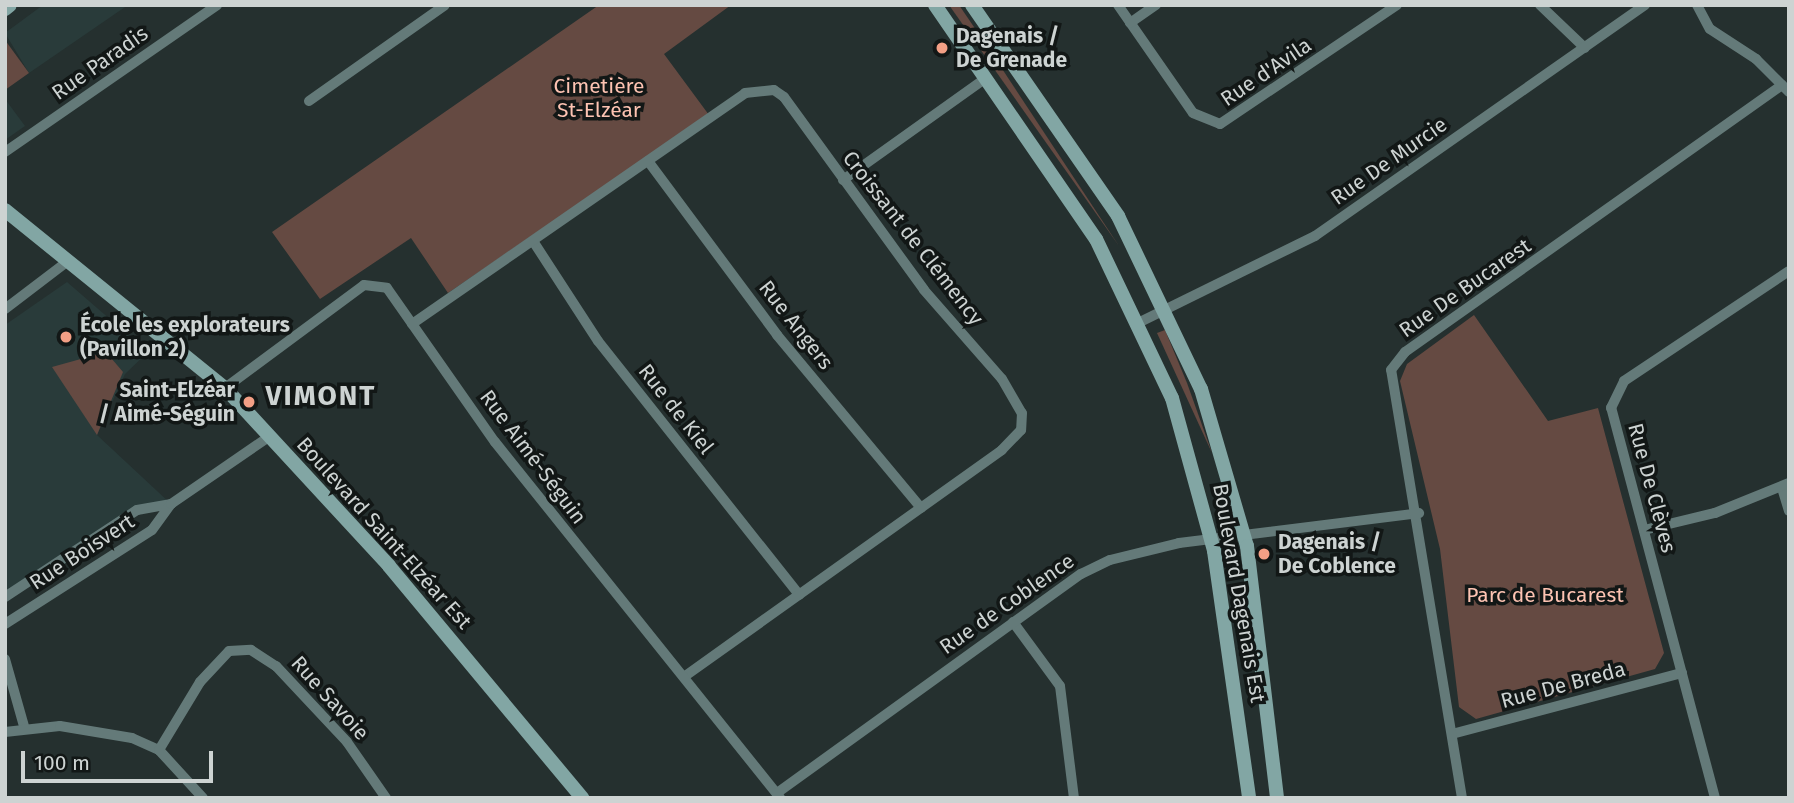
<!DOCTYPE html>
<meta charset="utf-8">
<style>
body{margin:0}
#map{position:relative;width:1794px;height:803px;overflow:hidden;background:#25302f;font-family:"Fira Sans",sans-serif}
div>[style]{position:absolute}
.built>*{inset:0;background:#293b3a}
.green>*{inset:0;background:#654a42}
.street>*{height:10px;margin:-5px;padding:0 5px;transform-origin:5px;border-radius:5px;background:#647a79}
.secondary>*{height:14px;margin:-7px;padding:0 7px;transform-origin:7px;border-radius:7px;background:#82a6a4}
.dots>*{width:19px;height:19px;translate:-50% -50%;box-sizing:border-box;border:4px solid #121716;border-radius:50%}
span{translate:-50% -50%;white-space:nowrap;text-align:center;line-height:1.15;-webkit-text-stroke:7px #121716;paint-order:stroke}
.poi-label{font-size:21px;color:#cdd3d2;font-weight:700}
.left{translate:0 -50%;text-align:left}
.right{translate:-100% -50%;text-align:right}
.street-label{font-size:21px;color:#cdd3d2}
.park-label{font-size:21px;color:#fdc3b2}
.district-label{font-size:28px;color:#cdd3d2;font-weight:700;letter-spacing:2px}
.frame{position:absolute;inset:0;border:7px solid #cdd3d2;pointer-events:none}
.scale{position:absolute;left:21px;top:751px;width:192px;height:32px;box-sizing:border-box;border:4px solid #cdd3d2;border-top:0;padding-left:9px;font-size:21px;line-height:24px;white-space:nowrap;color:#cdd3d2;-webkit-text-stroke:5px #121716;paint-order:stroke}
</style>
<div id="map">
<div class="built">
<div style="clip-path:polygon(43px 5px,128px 5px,29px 73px,5px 33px)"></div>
<div style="clip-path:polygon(5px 99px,25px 126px,5px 140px)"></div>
<div style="clip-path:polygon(67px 282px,148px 352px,125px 374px,97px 435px,171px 504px,137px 510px,5px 597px,5px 325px)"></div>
</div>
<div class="green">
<div style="clip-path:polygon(599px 5px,731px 5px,664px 54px,709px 115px,448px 293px,411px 238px,320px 299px,272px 232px)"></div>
<div style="clip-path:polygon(949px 5px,959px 5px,989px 49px,1119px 246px)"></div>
<div style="clip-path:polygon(5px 40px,29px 73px,5px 90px)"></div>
<div style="clip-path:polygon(1474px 315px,1548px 421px,1598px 408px,1664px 653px,1655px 669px,1476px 719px,1459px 707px,1440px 549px,1400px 381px,1407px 364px)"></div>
<div style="clip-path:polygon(1165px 330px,1187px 383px,1212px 453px,1157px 333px)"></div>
<div style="clip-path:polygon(106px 352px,123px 372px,97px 435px,52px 367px)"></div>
</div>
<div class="street">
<div style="left:1118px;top:5px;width:131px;rotate:55.2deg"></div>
<div style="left:1193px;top:113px;width:29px;rotate:22deg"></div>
<div style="left:1220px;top:124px;width:213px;rotate:-33.9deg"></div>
<div style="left:1540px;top:5px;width:62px;rotate:43.7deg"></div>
<div style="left:1697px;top:5px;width:27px;rotate:62deg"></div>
<div style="left:1710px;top:29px;width:55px;rotate:33.1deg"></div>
<div style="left:1756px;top:59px;width:47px;rotate:45deg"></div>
<div style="left:1130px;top:23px;width:32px;rotate:-35deg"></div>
<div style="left:309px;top:101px;width:166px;rotate:-35.2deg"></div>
<div style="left:5px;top:152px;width:258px;rotate:-34.7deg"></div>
<div style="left:648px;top:161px;width:217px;rotate:53.4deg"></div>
<div style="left:777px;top:335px;width:225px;rotate:50.2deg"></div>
<div style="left:843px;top:180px;width:176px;rotate:-35.5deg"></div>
<div style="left:533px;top:241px;width:119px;rotate:57deg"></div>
<div style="left:598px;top:341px;width:324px;rotate:51.6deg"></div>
<div style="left:5px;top:309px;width:79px;rotate:-37.3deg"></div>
<div style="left:1140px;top:322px;width:195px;rotate:-26.2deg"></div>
<div style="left:1315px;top:236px;width:403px;rotate:-35deg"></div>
<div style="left:412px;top:324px;width:405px;rotate:-34.7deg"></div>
<div style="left:745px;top:93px;width:29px;rotate:-6deg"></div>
<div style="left:774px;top:90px;width:12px;rotate:35deg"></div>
<div style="left:784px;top:97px;width:238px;rotate:54deg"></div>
<div style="left:924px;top:290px;width:118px;rotate:48.8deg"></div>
<div style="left:1002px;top:379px;width:39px;rotate:60deg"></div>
<div style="left:1022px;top:413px;width:17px;rotate:93deg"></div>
<div style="left:1021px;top:430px;width:28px;rotate:134deg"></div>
<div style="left:1002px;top:450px;width:387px;rotate:144.5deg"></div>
<div style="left:225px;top:388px;width:173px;rotate:-36.5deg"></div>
<div style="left:364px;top:285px;width:23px;rotate:7deg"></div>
<div style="left:387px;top:288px;width:188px;rotate:55deg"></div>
<div style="left:495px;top:442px;width:456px;rotate:51.3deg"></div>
<div style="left:1782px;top:488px;width:24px;rotate:73deg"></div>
<div style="left:1644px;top:530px;width:73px;rotate:-13.5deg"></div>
<div style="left:1715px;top:513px;width:80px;rotate:-22.1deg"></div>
<div style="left:5px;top:597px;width:158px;rotate:-33.4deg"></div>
<div style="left:137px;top:510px;width:35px;rotate:-10deg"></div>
<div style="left:1013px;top:622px;width:79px;rotate:53.7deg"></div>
<div style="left:1060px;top:686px;width:113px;rotate:82.9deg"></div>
<div style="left:5px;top:624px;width:174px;rotate:-32.6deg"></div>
<div style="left:152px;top:530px;width:32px;rotate:-54deg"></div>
<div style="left:171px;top:504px;width:120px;rotate:-34.5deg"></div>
<div style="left:5px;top:659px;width:70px;rotate:74.2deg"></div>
<div style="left:5px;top:732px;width:55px;rotate:-6.2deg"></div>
<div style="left:60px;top:726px;width:73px;rotate:9.5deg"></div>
<div style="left:132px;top:738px;width:30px;rotate:24deg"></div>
<div style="left:159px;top:750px;width:65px;rotate:47.5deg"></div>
<div style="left:1452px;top:734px;width:238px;rotate:-14.9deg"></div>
<div style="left:159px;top:750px;width:79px;rotate:-58.9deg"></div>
<div style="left:200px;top:682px;width:42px;rotate:-46.9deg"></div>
<div style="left:229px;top:651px;width:22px;rotate:-3deg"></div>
<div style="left:251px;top:650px;width:30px;rotate:33deg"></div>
<div style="left:276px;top:666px;width:104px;rotate:46.9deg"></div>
<div style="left:347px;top:742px;width:68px;rotate:55.1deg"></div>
<div style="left:777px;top:793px;width:375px;rotate:-35.8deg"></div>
<div style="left:1081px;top:574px;width:32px;rotate:-26deg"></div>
<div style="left:1110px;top:560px;width:71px;rotate:-13.8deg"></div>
<div style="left:1179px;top:543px;width:242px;rotate:-7.1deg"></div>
<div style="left:1462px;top:798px;width:434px;rotate:-99.4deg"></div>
<div style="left:1391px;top:370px;width:23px;rotate:-52deg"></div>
<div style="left:1405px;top:352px;width:462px;rotate:-35.3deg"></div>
<div style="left:1715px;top:798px;width:404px;rotate:-104.9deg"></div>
<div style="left:1611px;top:408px;width:30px;rotate:-64deg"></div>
<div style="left:1624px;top:381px;width:198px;rotate:-33.7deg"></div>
</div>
<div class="secondary">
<div style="left:935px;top:5px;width:284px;rotate:55.5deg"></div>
<div style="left:1096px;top:239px;width:176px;rotate:64.5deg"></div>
<div style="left:1172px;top:398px;width:159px;rotate:74.6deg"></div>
<div style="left:1214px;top:551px;width:249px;rotate:81.9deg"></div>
<div style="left:972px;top:5px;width:257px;rotate:55.3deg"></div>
<div style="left:1118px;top:216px;width:192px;rotate:64.4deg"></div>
<div style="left:1201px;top:389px;width:164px;rotate:73.7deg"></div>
<div style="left:1247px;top:546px;width:254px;rotate:83.2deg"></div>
<div style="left:5px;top:9px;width:6px;rotate:-39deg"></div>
<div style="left:5px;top:210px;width:283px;rotate:39deg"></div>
<div style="left:225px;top:388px;width:242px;rotate:47.3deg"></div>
<div style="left:389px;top:566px;width:302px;rotate:50.2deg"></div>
</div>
<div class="dots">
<div style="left:942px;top:48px;background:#f39f85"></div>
<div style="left:66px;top:337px;background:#f39f85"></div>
<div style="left:249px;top:402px;background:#f39f85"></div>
<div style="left:1264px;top:554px;background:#f39f85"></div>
</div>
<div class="poi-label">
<span class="left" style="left:956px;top:48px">Dagenais /<br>De Grenade</span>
<span class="left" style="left:80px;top:337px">École les explorateurs<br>(Pavillon 2)</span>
<span class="right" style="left:235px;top:402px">Saint-Elzéar<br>/ Aimé-Séguin</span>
<span class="left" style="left:1278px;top:554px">Dagenais /<br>De Coblence</span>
</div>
<div class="street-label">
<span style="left:100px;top:63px;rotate:-35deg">Rue Paradis</span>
<span style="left:1266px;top:72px;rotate:-34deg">Rue d'Avila</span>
<span style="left:1389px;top:161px;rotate:-35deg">Rue De Murcie</span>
<span style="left:913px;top:238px;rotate:52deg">Croissant de Clémency</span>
<span style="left:1465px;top:288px;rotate:-35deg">Rue De Bucarest</span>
<span style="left:796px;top:325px;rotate:52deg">Rue Angers</span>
<span style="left:676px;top:409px;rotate:52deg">Rue de Kiel</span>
<span style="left:533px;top:457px;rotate:53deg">Rue Aimé-Séguin</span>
<span style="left:1652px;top:488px;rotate:75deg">Rue De Clèves</span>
<span style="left:384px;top:533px;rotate:48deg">Boulevard Saint-Elzéar Est</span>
<span style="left:82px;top:552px;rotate:-33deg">Rue Boisvert</span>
<span style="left:1239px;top:593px;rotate:80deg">Boulevard Dagenais Est</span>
<span style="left:1007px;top:604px;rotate:-35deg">Rue de Coblence</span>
<span style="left:1563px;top:685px;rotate:-15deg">Rue De Breda</span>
<span style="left:330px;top:698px;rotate:48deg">Rue Savoie</span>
</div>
<div class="park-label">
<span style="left:599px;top:98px">Cimetière<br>St-Elzéar</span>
<span style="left:1545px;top:595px">Parc de Bucarest</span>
</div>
<div class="district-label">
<span style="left:321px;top:396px">VIMONT</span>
</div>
<div class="frame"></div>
<div class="scale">100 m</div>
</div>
